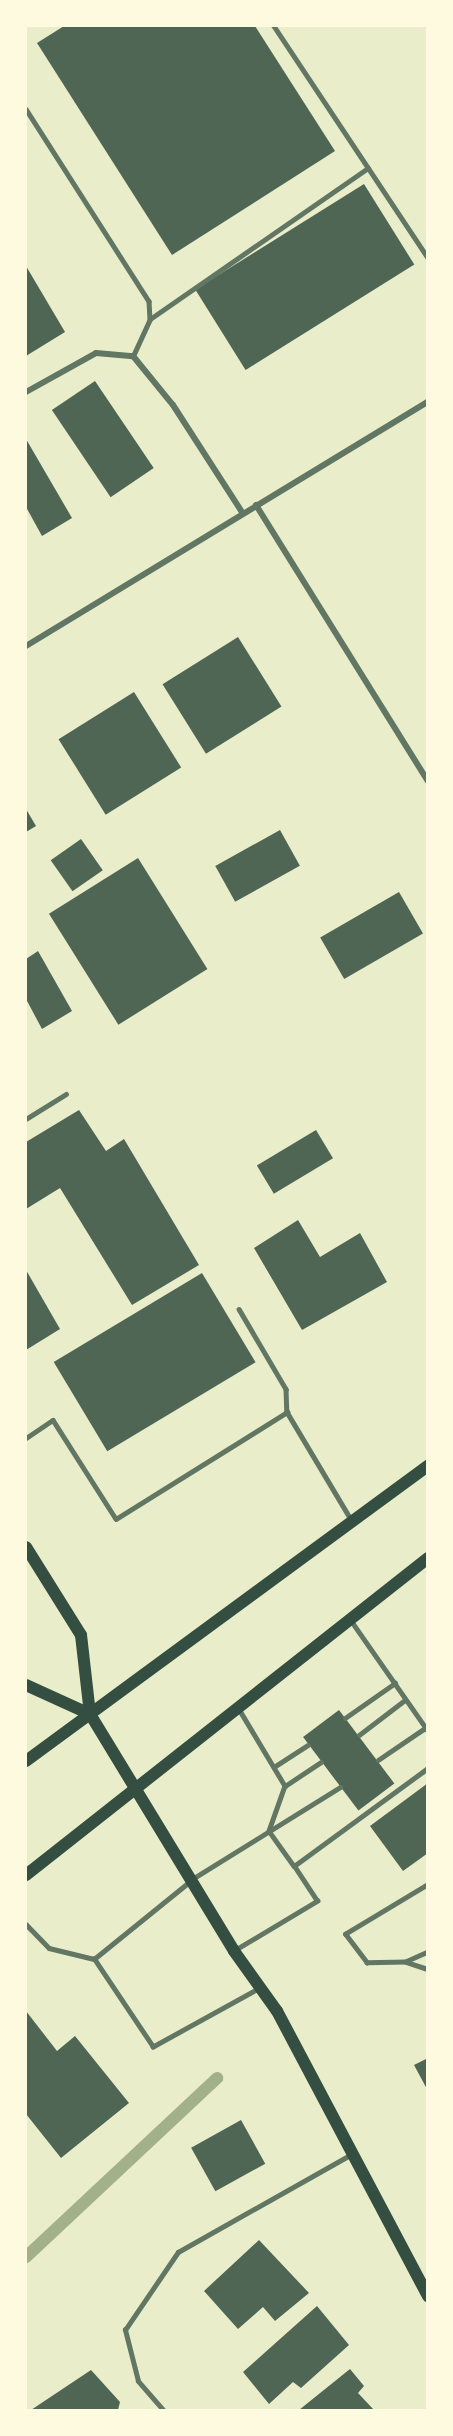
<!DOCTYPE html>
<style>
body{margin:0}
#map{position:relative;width:453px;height:2436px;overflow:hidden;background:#e9edc9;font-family:Overpass,sans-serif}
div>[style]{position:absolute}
.stream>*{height:12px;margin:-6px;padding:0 6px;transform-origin:6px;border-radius:6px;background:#a3b18a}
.building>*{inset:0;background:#4f6655;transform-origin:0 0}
.service>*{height:4.5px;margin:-2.25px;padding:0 2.25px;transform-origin:2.25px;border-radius:2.25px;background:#617663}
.minor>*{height:6px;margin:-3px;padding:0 3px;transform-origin:3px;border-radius:3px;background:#617663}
.secondary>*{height:12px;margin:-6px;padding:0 6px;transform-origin:6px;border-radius:6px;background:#344e41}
span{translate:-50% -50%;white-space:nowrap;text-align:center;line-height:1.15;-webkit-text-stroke:4.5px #fefae0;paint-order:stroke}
.frame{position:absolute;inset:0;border:27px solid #fefae0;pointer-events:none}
</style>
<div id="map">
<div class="stream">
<div style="left:26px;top:2257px;width:262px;rotate:-43.1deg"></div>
</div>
<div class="building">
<div style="clip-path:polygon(64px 26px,255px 26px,335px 151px,172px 255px,37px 43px)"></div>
<div style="left:364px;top:184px;width:95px;height:199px;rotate:58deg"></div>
<div style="clip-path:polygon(26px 266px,65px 332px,26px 356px)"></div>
<div style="left:95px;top:381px;width:105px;height:52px;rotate:56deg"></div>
<div style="clip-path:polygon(26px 439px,72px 518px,42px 536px,26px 507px)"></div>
<div style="left:238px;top:637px;width:82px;height:89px;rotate:58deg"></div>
<div style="left:134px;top:692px;width:89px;height:89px;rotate:58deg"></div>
<div style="clip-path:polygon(26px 809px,36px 826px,26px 832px)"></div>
<div style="left:280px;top:830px;width:41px;height:74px;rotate:61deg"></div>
<div style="left:81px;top:839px;width:38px;height:37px;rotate:55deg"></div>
<div style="left:138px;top:858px;width:131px;height:105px;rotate:58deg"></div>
<div style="left:399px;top:892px;width:48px;height:91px;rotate:60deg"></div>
<div style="clip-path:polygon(38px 951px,72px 1011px,42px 1029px,26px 999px,26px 959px)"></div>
<div style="clip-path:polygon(79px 1110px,106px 1151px,124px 1139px,199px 1265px,132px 1305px,60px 1188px,26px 1209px,26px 1142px)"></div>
<div style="left:316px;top:1130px;width:33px;height:69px;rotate:59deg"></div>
<div style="clip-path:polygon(298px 1220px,320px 1257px,360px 1233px,387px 1282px,302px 1330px,254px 1248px)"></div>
<div style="clip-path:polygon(26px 1270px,60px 1329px,26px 1350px)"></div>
<div style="left:202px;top:1273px;width:104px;height:173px;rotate:59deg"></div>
<div style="left:339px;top:1710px;width:92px;height:45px;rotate:53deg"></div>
<div style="clip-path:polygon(428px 1783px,428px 1853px,403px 1871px,370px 1826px)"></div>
<div style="clip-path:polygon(26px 2011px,57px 2051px,75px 2036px,129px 2103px,61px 2158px,26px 2114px)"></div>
<div style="clip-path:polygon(428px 2058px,428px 2091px,414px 2065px)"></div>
<div style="left:241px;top:2120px;width:50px;height:57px;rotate:61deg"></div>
<div style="clip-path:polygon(259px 2240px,309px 2293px,275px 2321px,263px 2307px,238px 2329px,204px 2291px)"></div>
<div style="clip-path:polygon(317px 2306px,349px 2345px,301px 2388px,293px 2382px,269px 2404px,243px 2372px)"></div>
<div style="clip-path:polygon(350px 2369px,364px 2386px,358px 2393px,374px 2410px,299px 2410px)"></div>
<div style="clip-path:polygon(91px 2370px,120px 2402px,118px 2410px,31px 2410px)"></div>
</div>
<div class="service">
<div style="left:274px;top:26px;width:278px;rotate:56.4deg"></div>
<div style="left:26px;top:109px;width:228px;rotate:57.4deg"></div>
<div style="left:149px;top:301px;width:18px;rotate:87deg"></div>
<div style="left:133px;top:356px;width:41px;rotate:-65.3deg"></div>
<div style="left:150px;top:319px;width:265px;rotate:-34.7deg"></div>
<div style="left:26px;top:1119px;width:47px;rotate:-32deg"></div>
<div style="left:239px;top:1309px;width:93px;rotate:59.6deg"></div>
<div style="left:286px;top:1389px;width:23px;rotate:88deg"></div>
<div style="left:26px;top:1438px;width:32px;rotate:-34deg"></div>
<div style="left:53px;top:1420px;width:117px;rotate:57.5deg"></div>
<div style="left:116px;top:1519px;width:202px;rotate:-32deg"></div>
<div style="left:287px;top:1412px;width:127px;rotate:59.2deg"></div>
<div style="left:350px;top:1619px;width:136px;rotate:55.1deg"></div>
<div style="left:239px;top:1709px;width:90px;rotate:59.1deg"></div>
<div style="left:285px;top:1786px;width:48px;rotate:109.6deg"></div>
<div style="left:269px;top:1831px;width:43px;rotate:54.5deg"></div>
<div style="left:345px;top:1718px;width:61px;rotate:-35deg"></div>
<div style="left:359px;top:1735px;width:58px;rotate:-37.3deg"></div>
<div style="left:378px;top:1760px;width:57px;rotate:-34.2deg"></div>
<div style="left:274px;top:1767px;width:40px;rotate:-32.9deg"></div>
<div style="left:285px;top:1786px;width:43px;rotate:-33.7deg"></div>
<div style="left:26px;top:1924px;width:33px;rotate:46deg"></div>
<div style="left:49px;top:1948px;width:46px;rotate:13.7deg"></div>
<div style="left:235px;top:1950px;width:96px;rotate:-30.9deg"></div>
<div style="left:317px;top:1901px;width:42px;rotate:-123.3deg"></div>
<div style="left:294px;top:1866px;width:166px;rotate:-36.2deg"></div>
<div style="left:428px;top:1952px;width:24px;rotate:156deg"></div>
<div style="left:406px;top:1962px;width:23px;rotate:18deg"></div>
<div style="left:406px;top:1962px;width:39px;rotate:179deg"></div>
<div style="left:367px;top:1963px;width:36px;rotate:-127deg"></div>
<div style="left:345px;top:1934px;width:97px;rotate:-31.1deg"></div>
<div style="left:260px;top:1988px;width:122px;rotate:151.1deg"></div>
<div style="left:153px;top:2047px;width:106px;rotate:-123.8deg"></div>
<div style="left:94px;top:1959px;width:129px;rotate:-39deg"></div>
<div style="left:194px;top:1878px;width:172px;rotate:-31.9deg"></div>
<div style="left:163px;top:2410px;width:38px;rotate:-131deg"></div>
<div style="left:138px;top:2381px;width:53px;rotate:-104.3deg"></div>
<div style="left:125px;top:2330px;width:94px;rotate:-55.8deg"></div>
<div style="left:178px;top:2252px;width:200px;rotate:-29.4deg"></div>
</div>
<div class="minor">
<div style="left:26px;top:392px;width:80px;rotate:-29.1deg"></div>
<div style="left:96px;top:353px;width:37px;rotate:5deg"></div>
<div style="left:133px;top:356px;width:63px;rotate:50.8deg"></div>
<div style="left:173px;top:405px;width:127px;rotate:57.2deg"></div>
<div style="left:256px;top:505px;width:325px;rotate:58.1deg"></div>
<div style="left:26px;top:646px;width:470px;rotate:-31.3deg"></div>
</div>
<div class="secondary">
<div style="left:26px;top:1547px;width:104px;rotate:58deg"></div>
<div style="left:81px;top:1635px;width:80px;rotate:83.5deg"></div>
<div style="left:90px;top:1714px;width:277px;rotate:58.7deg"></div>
<div style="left:234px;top:1951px;width:74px;rotate:54.4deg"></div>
<div style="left:277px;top:2011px;width:323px;rotate:62.1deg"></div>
<div style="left:26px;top:1685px;width:70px;rotate:24.4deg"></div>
<div style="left:26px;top:1761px;width:499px;rotate:-36.3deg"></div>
<div style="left:26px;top:1875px;width:512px;rotate:-38.26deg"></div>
</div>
<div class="frame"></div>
</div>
